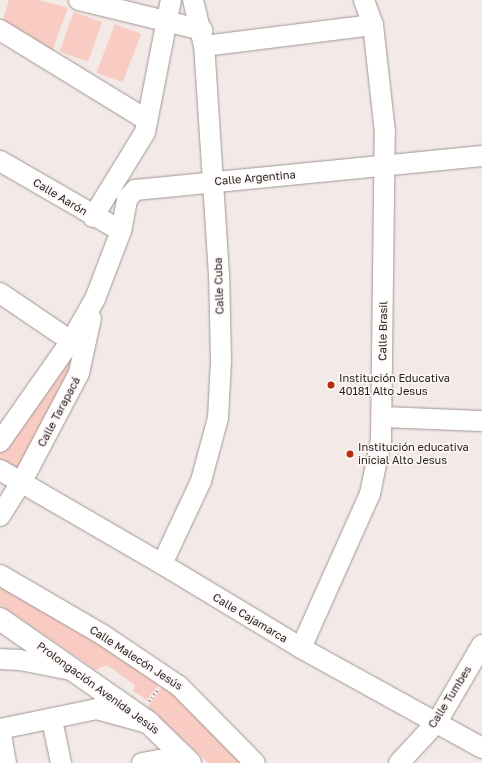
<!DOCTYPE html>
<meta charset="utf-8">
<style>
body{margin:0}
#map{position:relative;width:482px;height:763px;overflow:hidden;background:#f3e9e7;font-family:"Golos Text",sans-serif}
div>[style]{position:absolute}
.green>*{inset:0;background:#f8ccc3;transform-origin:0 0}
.path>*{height:2.5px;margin-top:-1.25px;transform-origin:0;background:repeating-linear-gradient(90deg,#918a89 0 1px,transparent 0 4px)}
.roads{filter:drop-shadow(0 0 1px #9f9694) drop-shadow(0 0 1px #9f9694)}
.minor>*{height:20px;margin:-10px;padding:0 10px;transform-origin:10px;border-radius:10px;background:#fff}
.major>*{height:22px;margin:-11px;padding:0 11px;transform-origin:11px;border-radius:11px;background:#fff}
.dots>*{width:11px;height:11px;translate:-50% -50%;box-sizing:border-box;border:2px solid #fef7f6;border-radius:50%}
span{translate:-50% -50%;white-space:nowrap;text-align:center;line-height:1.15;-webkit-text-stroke:3px #fef7f6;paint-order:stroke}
.street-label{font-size:11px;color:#272423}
.poi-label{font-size:11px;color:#272423}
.left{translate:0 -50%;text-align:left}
</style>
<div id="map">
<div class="green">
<div style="clip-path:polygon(9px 0,39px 0,68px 8px,52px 51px,2px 22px)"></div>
<div style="left:74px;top:12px;width:30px;height:42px;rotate:20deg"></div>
<div style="left:115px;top:24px;width:28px;height:52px;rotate:21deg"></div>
<div style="clip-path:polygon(85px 329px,75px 365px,17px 474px,0 464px,0 452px)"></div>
<div style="clip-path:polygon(0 584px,102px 646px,160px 683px,147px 700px,133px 691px,135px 685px,107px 665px,96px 670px,0 605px)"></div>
<div style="clip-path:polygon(164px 684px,245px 763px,208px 763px,148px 707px)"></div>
</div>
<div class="path">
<div style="left:149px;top:701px;width:14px;rotate:-54deg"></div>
</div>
<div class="roads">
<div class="minor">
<div style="left:79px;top:0;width:127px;rotate:13.7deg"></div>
<div style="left:0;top:30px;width:172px;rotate:31.5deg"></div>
<div style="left:204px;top:46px;width:170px;rotate:-7.1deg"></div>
<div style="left:0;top:161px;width:140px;rotate:30deg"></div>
<div style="left:93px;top:217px;width:100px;rotate:-58.5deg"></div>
<div style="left:145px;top:132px;width:135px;rotate:-78.9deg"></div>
<div style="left:0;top:293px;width:86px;rotate:34.1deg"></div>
<div style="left:382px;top:417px;width:100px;rotate:2.3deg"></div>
<div style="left:0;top:442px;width:123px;rotate:-54.9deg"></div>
<div style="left:71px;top:341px;width:48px;rotate:-60.3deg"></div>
<div style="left:95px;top:299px;width:73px;rotate:-69.1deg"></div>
<div style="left:121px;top:231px;width:33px;rotate:-79deg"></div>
<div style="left:127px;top:199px;width:12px;rotate:-48deg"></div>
<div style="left:135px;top:190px;width:349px;rotate:-5.6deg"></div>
<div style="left:0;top:470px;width:187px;rotate:30.1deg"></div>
<div style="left:162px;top:564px;width:162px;rotate:31.1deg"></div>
<div style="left:301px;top:648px;width:207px;rotate:28.9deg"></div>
<div style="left:0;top:516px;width:39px;rotate:-58deg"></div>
<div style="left:21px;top:483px;width:124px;rotate:-62.2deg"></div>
<div style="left:79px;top:373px;width:56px;rotate:-77.7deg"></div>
<div style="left:162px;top:564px;width:92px;rotate:-64.8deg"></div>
<div style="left:201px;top:481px;width:65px;rotate:-74.9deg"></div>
<div style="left:218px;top:418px;width:58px;rotate:-87deg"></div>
<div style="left:221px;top:360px;width:85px;rotate:-91.3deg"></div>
<div style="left:219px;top:275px;width:229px;rotate:-93.7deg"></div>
<div style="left:204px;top:46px;width:47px;rotate:-103.4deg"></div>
<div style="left:0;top:575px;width:119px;rotate:30.2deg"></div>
<div style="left:103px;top:635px;width:92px;rotate:33.9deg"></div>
<div style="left:179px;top:686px;width:108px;rotate:45.4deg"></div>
<div style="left:301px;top:648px;width:169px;rotate:-65.9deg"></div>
<div style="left:370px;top:494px;width:55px;rotate:-78.5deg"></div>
<div style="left:381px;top:440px;width:308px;rotate:-89.3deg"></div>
<div style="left:385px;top:132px;width:108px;rotate:-96.4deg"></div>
<div style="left:373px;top:25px;width:27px;rotate:-110deg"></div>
<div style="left:0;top:659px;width:20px;rotate:3deg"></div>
<div style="left:20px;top:660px;width:52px;rotate:11.1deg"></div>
<div style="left:52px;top:720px;width:44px;rotate:78.2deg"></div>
<div style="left:0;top:729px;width:99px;rotate:-11.7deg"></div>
<div style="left:97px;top:709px;width:49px;rotate:15.5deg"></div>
<div style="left:0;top:729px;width:35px;rotate:80deg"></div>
<div style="left:142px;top:763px;width:17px;rotate:-10deg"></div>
<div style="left:159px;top:760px;width:9px;rotate:21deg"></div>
<div style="left:399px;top:763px;width:56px;rotate:-47.2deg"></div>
<div style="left:437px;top:722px;width:89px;rotate:-59.7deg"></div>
</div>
<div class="major">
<div style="left:0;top:619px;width:182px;rotate:34.9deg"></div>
<div style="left:149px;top:723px;width:57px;rotate:44.3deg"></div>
</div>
</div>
<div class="dots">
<div style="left:331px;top:385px;background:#b82c10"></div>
<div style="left:350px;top:454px;background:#b82c10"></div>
</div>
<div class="street-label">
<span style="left:255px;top:178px;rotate:-5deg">Calle Argentina</span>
<span style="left:60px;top:197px;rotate:31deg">Calle Aarón</span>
<span style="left:219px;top:286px;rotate:-92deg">Calle Cuba</span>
<span style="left:383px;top:331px;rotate:-89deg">Calle Brasil</span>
<span style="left:59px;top:412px;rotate:-62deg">Calle Tarapacá</span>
<span style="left:250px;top:618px;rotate:31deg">Calle Cajamarca</span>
<span style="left:136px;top:658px;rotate:33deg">Calle Malecón Jesús</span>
<span style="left:98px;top:688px;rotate:36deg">Prolongación Avenida Jesús</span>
<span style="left:450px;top:697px;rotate:-58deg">Calle Tumbes</span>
</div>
<div class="poi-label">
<span class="left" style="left:339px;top:385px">Institución Educativa<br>40181 Alto Jesus</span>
<span class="left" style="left:358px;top:454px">Institución educativa<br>inicial Alto Jesus</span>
</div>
</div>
